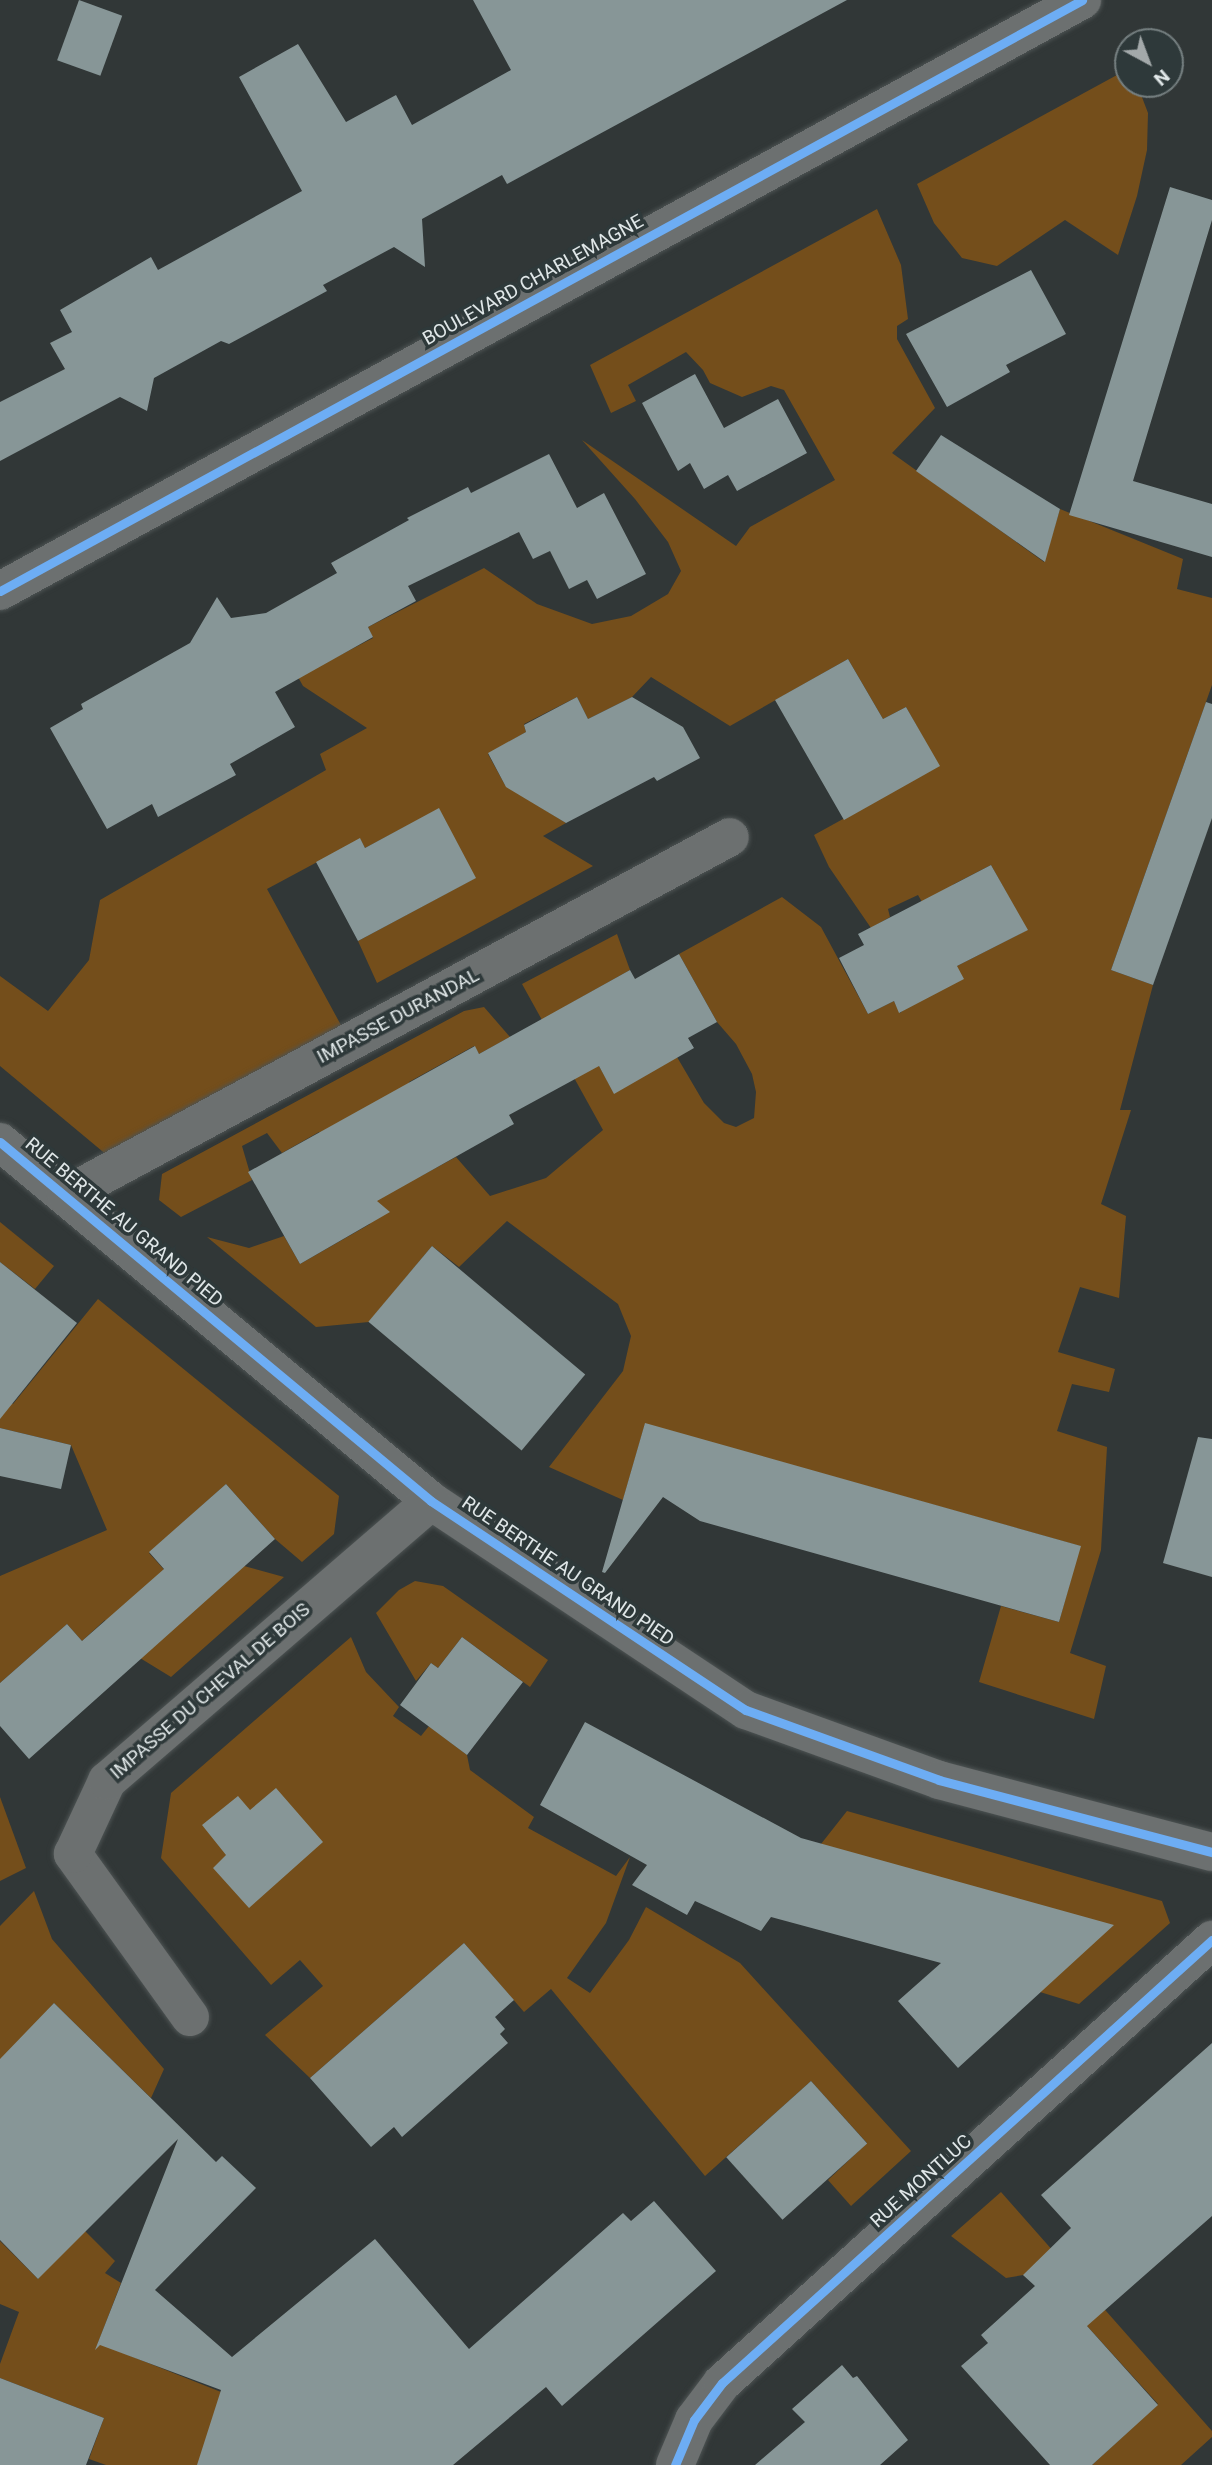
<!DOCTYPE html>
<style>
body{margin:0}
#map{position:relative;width:1212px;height:2465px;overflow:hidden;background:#313737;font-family:Roboto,sans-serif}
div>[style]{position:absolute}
.green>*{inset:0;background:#744e1b}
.building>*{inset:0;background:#879697;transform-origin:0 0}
.roads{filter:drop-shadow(0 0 2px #4d5353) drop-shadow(0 0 2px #4d5353)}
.minor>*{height:38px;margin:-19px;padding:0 19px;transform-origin:19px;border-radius:19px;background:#6c7070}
.cycleway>*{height:9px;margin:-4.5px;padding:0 4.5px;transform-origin:4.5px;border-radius:4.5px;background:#6dadf4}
span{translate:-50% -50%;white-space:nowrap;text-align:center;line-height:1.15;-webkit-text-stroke:7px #2e393a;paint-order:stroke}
.street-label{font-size:19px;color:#e0e7e8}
.north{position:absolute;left:1114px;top:28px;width:70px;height:70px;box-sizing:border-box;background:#2e393a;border:2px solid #757f80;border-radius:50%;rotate:139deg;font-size:19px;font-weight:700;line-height:28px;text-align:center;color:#e0e7e8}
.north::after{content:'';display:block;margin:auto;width:24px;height:32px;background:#a3a9aa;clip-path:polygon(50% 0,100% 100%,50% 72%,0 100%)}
</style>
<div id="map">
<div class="green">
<div style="clip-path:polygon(1128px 69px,1128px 84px,1137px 84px,1148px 113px,1147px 150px,1137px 196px,1118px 255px,1065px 220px,997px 266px,962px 258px,934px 223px,917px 184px)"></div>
<div style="clip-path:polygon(877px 209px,901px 265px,908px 319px,897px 326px,897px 339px,935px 408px,892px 453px,1044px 562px,1060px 509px,1183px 559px,1177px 589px,1212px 598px,1212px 685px,1111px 970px,1153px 985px,1120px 1110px,1131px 1110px,1101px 1204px,1126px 1216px,1119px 1298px,1080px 1287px,1058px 1352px,1115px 1369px,1109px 1392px,1072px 1384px,1057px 1431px,1107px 1447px,1101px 1550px,1070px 1653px,1106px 1666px,1094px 1719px,979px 1682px,1001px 1606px,1059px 1622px,1080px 1546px,645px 1424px,623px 1500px,549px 1467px,623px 1371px,631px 1336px,618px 1304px,507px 1221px,459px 1267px,432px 1246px,369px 1322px,316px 1327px,207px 1237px,249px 1248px,284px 1236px,300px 1264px,370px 1224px,319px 1132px,282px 1153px,267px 1133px,242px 1146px,252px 1180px,181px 1217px,159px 1200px,162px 1174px,464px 1011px,484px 1007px,510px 1037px,479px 1054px,474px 1046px,409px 1082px,421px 1176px,456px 1157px,490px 1196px,546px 1178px,603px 1130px,522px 984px,617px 934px,630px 970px,566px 1006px,614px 1093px,677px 1057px,704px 1103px,724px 1123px,736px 1127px,754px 1118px,756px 1092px,752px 1074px,736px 1044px,717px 1022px,679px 954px,782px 897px,821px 927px,868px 1014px,894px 1001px,900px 1013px,957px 966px,1027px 930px,991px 865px,954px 884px,926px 909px,918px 895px,888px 909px,890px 917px,871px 928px,829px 867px,814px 835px,939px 766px,906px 707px,883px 719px,848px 659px,730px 726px,651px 677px,632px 697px,588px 719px,577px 697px,524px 724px,526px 732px,488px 754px,505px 785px,566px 823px,543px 836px,593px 866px,377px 983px,358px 941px,475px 878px,439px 809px,365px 848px,360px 839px,267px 889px,342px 1027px,108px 1156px,0 1066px,0 976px,48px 1011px,89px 960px,100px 900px,326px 770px,320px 754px,367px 728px,303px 686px,298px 677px,373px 638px,368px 627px,484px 568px,537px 604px,592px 624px,631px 616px,668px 594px,681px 571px,668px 542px,635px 499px,582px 440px,736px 546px,750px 527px,835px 480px,784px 390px,771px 386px,742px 397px,710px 383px,703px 370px,686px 352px,628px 385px,636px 401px,611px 413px,590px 365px)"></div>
<div style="clip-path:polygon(0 1222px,54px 1266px,35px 1289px,0 1262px)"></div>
<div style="clip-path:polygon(98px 1299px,339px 1496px,334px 1534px,302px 1562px,275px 1539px,226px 1484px,149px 1553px,198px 1607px,244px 1566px,284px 1577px,171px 1677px,140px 1658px,105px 1620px,82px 1641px,67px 1624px,0 1683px,0 1576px,107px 1530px,71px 1445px,0 1428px,0 1395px,13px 1404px)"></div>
<div style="clip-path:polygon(415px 1581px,443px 1586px,548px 1660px,530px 1687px,462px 1637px,438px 1668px,431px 1663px,416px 1681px,376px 1613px,399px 1590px)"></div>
<div style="clip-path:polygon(351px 1637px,366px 1672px,399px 1707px,393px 1716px,421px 1736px,429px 1726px,467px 1755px,470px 1770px,534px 1817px,528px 1828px,616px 1876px,630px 1857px,606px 1923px,567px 1978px,590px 1993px,629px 1940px,646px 1907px,740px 1963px,911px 2151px,851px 2206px,828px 2180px,867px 2143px,811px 2081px,705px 2176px,551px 1989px,524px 2012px,464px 1943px,310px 2078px,265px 2035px,323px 1986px,300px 1960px,271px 1985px,161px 1858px,171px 1793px)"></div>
<div style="clip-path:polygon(0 1797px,26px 1868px,0 1881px)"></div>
<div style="clip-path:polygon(847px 1811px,1162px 1901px,1170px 1923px,1079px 2004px,1040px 1992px,1100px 1935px,821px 1844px)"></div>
<div style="clip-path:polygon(34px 1891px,52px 1939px,164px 2069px,151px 2098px,54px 2003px,0 2063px,0 1926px)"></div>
<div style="clip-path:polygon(1001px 2192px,1212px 2431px,1212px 2437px,1181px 2465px,1092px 2465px,1158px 2404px,1077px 2315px,1023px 2275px,1006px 2278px,951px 2236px)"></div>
<div style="clip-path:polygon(79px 2225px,115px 2261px,105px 2273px,121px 2283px,98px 2343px,221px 2392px,198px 2465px,106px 2465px,89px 2459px,104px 2418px,0 2378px,0 2364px,19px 2312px,0 2304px,0 2241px,38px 2279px)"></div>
</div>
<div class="building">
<div style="left:79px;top:0;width:46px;height:64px;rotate:20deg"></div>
<div style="clip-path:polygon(473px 0,847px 0,507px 184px,502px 175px,422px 219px,425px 267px,394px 247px,323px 285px,327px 291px,229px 344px,221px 341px,154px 378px,147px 411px,120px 397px,0 461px,0 402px,65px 369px,50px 343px,72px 332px,60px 310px,151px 257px,158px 270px,302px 191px,239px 77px,298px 44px,346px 122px,396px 95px,412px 125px,511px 70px)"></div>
<div style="clip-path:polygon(1170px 187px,1212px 200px,1212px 220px,1133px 481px,1212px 504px,1212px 557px,1069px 515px)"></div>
<div style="clip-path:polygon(1031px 270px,1066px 334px,1006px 365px,1010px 372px,947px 407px,906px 334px)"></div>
<div style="clip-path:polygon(695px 374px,724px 428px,778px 399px,807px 453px,737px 491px,728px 475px,704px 489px,690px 463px,678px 471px,642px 403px)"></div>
<div style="clip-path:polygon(941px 435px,1060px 509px,1045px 562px,916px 471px)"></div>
<div style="clip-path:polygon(549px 454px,577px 508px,604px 493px,646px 574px,597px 599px,587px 580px,569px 589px,550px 551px,533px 559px,519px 532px,408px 586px,416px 601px,368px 627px,373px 637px,275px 692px,295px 727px,230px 764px,236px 775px,158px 817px,152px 804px,107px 829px,50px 728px,83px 709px,81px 704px,190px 643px,217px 597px,231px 618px,266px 613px,337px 573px,331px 563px,409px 520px,407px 518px,468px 487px,471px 493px)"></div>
<div style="clip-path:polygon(848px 659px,883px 719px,906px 707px,940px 766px,844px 820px,775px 700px)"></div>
<div style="clip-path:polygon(577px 697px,588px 719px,632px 697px,683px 727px,700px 758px,657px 781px,654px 777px,566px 823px,506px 787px,488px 753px,526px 732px,524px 725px)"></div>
<div style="clip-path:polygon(1206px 702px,1212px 704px,1212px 818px,1153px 985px,1111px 970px)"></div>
<div style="clip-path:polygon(439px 808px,476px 878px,358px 941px,316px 862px,360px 838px,365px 848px)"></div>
<div style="clip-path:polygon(991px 865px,1028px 930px,957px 966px,964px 979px,899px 1013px,894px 1001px,868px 1014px,839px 958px,864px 945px,858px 934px)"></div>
<div style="clip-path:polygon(679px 954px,717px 1022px,688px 1038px,694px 1048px,614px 1094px,599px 1066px,509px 1115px,514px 1124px,377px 1201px,390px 1212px,300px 1264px,248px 1172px,475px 1046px,479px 1054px,630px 970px,635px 979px)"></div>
<div style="left:432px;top:1246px;width:200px;height:99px;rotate:40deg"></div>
<div style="clip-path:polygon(0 1262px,77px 1323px,0 1419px)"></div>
<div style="clip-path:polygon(645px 1423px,1081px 1546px,1059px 1622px,700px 1521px,663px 1497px,605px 1573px,602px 1572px)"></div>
<div style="clip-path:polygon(0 1428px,71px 1445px,61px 1489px,0 1476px)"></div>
<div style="clip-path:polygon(1198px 1437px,1212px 1439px,1212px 1577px,1163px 1563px)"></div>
<div style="clip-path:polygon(226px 1484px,275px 1539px,29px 1759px,0 1726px,0 1683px,67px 1624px,82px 1641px,164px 1569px,149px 1552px)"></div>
<div style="clip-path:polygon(462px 1637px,523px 1682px,467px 1755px,400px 1705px,431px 1663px,438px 1668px)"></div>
<div style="clip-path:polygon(585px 1722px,801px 1838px,1114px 1925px,958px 2068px,898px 2001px,941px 1963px,771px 1917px,761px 1931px,695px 1901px,687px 1915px,632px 1885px,647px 1865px,540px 1805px)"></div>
<div style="clip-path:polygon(276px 1788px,323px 1842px,249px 1908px,213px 1868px,226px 1855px,202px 1825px,238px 1796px,250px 1810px)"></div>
<div style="clip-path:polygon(464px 1943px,514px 2000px,495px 2017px,505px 2029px,500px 2034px,508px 2043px,402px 2137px,394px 2127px,371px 2147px,310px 2078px)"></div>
<div style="clip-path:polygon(54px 2003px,216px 2162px,222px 2156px,256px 2188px,155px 2290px,232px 2357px,375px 2239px,469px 2349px,623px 2213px,631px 2221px,654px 2201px,716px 2271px,562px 2406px,546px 2387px,453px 2465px,197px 2465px,221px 2390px,100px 2345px,95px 2350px,178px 2139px,38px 2279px,0 2240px,0 2059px)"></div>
<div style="clip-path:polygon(1212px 2043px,1212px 2216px,1087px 2326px,1158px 2405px,1092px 2465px,1050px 2465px,961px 2366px,988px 2343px,981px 2335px,1035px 2286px,1023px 2275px,1071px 2228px,1041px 2195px)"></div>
<div style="left:811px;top:2081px;width:84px;height:114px;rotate:48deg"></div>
<div style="clip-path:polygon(842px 2365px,853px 2378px,857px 2376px,908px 2440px,880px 2465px,755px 2465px,805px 2422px,792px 2409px)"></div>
<div style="clip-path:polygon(0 2378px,104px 2418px,86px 2465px,0 2465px)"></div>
</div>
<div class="roads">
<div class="minor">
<div style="left:0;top:591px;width:1233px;rotate:-28.64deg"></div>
<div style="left:0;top:1142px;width:561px;rotate:39.79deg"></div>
<div style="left:431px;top:1501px;width:378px;rotate:33.6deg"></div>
<div style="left:746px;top:1710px;width:205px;rotate:19.9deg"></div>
<div style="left:939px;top:1780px;width:282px;rotate:14.8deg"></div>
<div style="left:66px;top:1195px;width:754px;rotate:-28.33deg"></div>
<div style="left:190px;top:2017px;width:201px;rotate:-125.7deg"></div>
<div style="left:73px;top:1854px;width:81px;rotate:-65deg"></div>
<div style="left:107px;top:1781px;width:428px;rotate:-40.8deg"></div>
<div style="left:675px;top:2465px;width:49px;rotate:-67.1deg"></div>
<div style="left:694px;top:2420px;width:46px;rotate:-52.9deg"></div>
<div style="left:722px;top:2383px;width:661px;rotate:-42.12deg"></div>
</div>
</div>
<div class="cycleway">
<div style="left:0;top:591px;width:1233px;rotate:-28.64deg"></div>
<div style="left:0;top:1142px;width:561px;rotate:39.79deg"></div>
<div style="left:431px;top:1501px;width:378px;rotate:33.6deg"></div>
<div style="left:746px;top:1710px;width:205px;rotate:19.9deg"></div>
<div style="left:939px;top:1780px;width:282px;rotate:14.8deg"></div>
<div style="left:675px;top:2465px;width:49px;rotate:-67.1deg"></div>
<div style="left:694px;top:2420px;width:46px;rotate:-52.9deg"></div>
<div style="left:722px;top:2383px;width:661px;rotate:-42.12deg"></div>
</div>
<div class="street-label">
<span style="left:533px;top:280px;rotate:-29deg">BOULEVARD CHARLEMAGNE</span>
<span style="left:398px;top:1016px;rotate:-28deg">IMPASSE DURANDAL</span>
<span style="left:124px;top:1222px;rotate:40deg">RUE BERTHE AU GRAND PIED</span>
<span style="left:568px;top:1571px;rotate:34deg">RUE BERTHE AU GRAND PIED</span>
<span style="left:210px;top:1691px;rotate:-41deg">IMPASSE DU CHEVAL DE BOIS</span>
<span style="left:921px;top:2181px;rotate:-42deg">RUE MONTLUC</span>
</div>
<div class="north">N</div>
</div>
